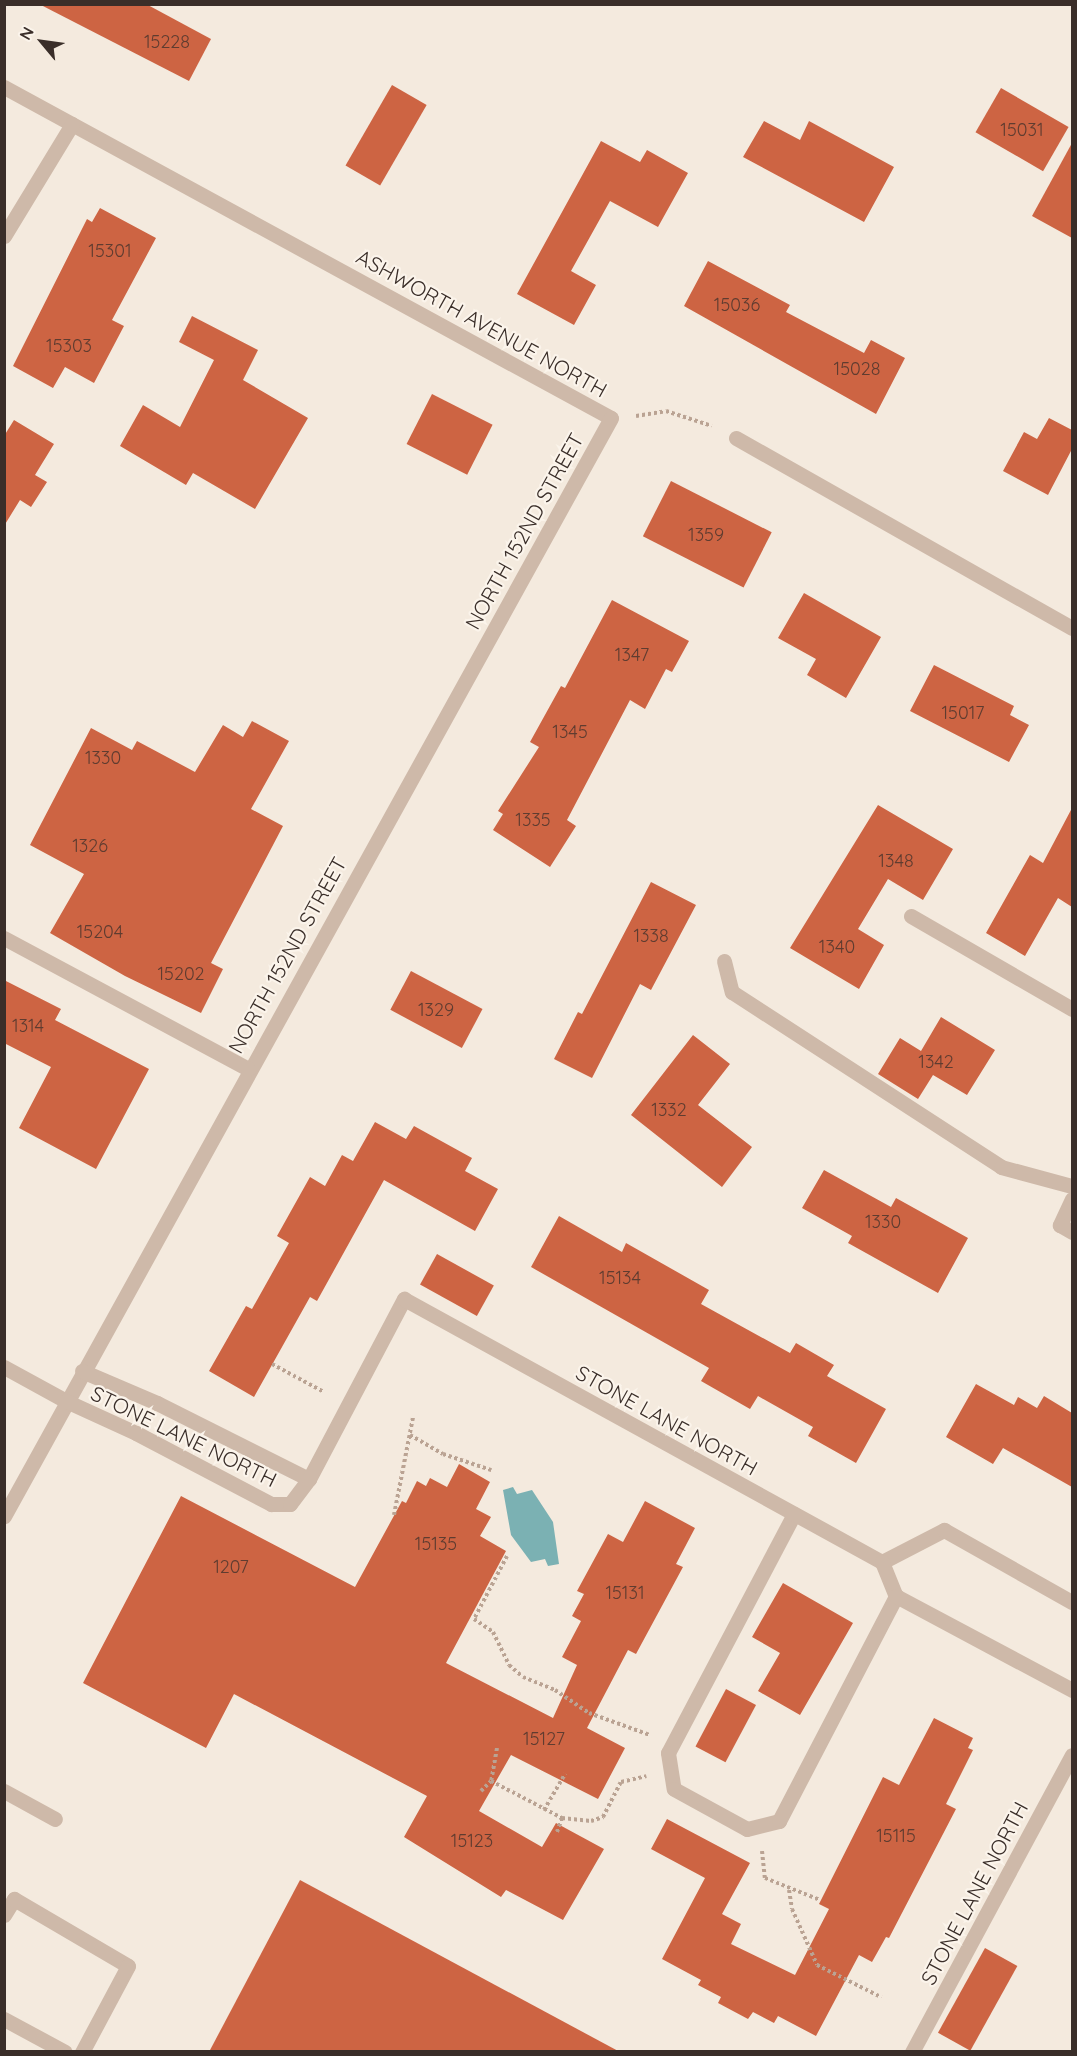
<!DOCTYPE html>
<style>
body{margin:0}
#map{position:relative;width:1077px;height:2056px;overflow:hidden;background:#f4eade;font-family:Quicksand,sans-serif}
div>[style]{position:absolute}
.water>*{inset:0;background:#7bb1b3}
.building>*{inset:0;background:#cd6443;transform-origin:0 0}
.path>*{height:4px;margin-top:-2px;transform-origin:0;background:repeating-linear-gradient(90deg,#baa393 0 3px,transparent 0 6px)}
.service>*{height:15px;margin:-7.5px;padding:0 7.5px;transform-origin:7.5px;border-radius:7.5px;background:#ceb9a9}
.minor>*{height:15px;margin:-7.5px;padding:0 7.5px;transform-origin:7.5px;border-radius:7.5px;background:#ceb9a9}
span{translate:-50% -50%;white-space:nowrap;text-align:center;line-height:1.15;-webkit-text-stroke:4.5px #fbf4eb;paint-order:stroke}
.number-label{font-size:18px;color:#5f3c30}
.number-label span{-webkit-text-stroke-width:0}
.street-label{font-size:21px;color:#3a2e29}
.frame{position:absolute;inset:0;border:6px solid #3a2e29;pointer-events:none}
.north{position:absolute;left:12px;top:12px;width:60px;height:60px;-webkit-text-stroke:4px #fbf4eb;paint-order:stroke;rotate:299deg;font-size:16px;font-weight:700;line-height:24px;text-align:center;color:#3a2e29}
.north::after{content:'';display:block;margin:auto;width:21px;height:27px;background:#3a2e29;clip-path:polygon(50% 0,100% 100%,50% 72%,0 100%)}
</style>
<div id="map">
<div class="water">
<div style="clip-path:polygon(513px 1487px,517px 1494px,532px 1490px,553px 1522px,559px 1564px,548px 1566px,545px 1559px,531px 1562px,511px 1535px,503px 1490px)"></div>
</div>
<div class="building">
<div style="clip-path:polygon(39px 4px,146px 4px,211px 39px,189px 81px)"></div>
<div style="left:392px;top:85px;width:40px;height:93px;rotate:30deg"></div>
<div style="left:1001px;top:88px;width:78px;height:51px;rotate:30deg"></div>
<div style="clip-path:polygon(764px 121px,800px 140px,809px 121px,894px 167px,864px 222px,743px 157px)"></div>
<div style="clip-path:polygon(601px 141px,640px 162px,647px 150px,688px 173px,658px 227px,610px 201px,571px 271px,596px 285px,574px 325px,517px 294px)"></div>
<div style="clip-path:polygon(1072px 143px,1072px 238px,1032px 216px)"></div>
<div style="clip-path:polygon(100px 208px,156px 238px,112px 320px,124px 326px,94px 383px,65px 367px,53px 388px,13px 366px,87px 219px,92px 222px)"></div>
<div style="clip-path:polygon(708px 261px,790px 305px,786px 312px,864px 353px,871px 340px,905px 358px,876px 414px,684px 306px)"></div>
<div style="clip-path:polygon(192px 316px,258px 350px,243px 380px,308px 418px,255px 509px,193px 473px,186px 485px,120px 446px,143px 405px,180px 427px,214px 360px,179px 342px)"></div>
<div style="left:432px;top:394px;width:68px;height:56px;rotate:27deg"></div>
<div style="clip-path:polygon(1049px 418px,1072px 430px,1072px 449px,1048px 495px,1003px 471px,1024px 432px,1037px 439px)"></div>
<div style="clip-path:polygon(14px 420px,54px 444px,35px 475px,47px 482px,31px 507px,20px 500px,4px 526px,4px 436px)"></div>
<div style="left:671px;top:481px;width:113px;height:62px;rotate:27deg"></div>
<div style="clip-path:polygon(804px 593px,881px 637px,846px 698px,807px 675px,816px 659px,778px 638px)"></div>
<div style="clip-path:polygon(612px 600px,689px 641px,672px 672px,666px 669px,645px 709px,630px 700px,567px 820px,576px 826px,550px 867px,493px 830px,503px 814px,498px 811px,539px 747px,530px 742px,561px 686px,565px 688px)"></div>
<div style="clip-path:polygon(934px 665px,1014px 706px,1010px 715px,1029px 725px,1009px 762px,910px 711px)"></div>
<div style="clip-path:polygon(252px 721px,289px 741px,251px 809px,283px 826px,211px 963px,223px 969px,201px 1013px,125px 976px,50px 933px,84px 874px,30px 845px,91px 728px,132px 750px,137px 741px,195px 772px,223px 725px,243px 737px)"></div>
<div style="clip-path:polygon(878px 805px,953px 849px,923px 900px,888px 879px,858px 929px,884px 945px,859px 989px,790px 948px)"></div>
<div style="clip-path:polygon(1072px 808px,1072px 907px,1058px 898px,1025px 956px,986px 933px,1030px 855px,1043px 863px)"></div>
<div style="clip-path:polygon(651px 882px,696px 905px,651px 990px,640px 984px,592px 1078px,554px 1059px,578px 1012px,582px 1014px)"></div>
<div style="left:411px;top:971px;width:81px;height:44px;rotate:28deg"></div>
<div style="clip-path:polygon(4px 980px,61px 1009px,55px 1020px,149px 1069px,96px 1169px,19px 1128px,51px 1067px,4px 1043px)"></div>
<div style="clip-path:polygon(941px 1017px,995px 1050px,967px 1095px,933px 1075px,918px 1099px,878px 1074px,900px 1038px,921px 1051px)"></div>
<div style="clip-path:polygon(693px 1035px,730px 1064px,698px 1105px,752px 1147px,722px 1187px,631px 1115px)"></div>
<div style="clip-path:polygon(375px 1122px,406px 1139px,414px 1126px,472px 1158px,465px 1171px,498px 1189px,475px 1231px,384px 1180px,317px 1301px,310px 1297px,254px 1397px,209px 1371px,246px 1306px,252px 1309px,289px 1243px,277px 1236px,310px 1177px,325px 1186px,342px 1155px,353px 1161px)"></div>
<div style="clip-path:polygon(824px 1170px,891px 1207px,896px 1198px,968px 1238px,938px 1293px,848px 1243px,852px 1236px,802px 1208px)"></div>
<div style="clip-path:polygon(559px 1216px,622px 1252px,626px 1243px,709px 1290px,701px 1304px,790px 1353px,796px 1343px,834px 1365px,827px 1376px,886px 1409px,856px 1463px,808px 1436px,813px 1427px,758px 1396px,750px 1409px,701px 1381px,709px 1368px,531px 1267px)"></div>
<div style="left:437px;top:1254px;width:65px;height:35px;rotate:29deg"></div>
<div style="clip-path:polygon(976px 1384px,1014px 1405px,1018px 1397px,1037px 1408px,1044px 1396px,1072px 1413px,1072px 1487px,1003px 1448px,993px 1464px,946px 1437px)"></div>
<div style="clip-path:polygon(459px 1464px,490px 1482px,476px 1509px,491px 1517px,480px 1536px,506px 1551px,446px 1663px,553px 1718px,577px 1665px,562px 1657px,581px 1621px,572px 1616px,584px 1594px,577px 1591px,608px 1534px,623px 1542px,645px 1501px,695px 1528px,676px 1564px,683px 1567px,636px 1654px,628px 1650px,587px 1728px,625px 1748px,598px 1799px,511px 1755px,479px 1811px,542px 1847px,556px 1823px,604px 1849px,563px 1920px,506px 1890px,501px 1897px,404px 1837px,427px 1796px,234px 1694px,206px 1748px,83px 1683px,181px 1496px,355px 1587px,402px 1501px,406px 1503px,417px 1481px,426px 1486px,430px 1478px,447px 1487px)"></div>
<div style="clip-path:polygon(783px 1583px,853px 1623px,800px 1715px,758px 1691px,780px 1653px,752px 1637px)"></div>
<div style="left:726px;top:1689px;width:34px;height:65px;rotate:28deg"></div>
<div style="clip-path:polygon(934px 1718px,973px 1738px,968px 1748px,973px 1750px,946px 1804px,956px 1809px,889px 1938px,886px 1937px,872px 1962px,859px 1955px,816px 2036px,778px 2016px,774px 2023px,753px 2012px,748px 2019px,718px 2003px,721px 1997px,698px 1985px,701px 1980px,662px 1959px,705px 1878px,651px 1849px,667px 1819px,750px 1863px,722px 1914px,741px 1924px,731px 1944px,795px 1975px,829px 1909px,819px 1904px,883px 1777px,899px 1785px)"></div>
<div style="clip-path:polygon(300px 1880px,620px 2052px,209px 2052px)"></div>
<div style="left:985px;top:1948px;width:37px;height:97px;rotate:29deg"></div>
</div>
<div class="path">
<div style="left:636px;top:416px;width:30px;rotate:-9deg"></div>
<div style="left:666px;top:411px;width:48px;rotate:18.1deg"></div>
<div style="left:272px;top:1364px;width:59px;rotate:28.3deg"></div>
<div style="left:410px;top:1435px;width:38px;rotate:30deg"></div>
<div style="left:443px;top:1454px;width:51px;rotate:18.4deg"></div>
<div style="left:394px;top:1515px;width:100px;rotate:-79deg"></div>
<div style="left:507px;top:1556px;width:71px;rotate:117.6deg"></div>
<div style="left:474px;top:1619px;width:23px;rotate:34deg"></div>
<div style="left:493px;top:1632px;width:37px;rotate:64deg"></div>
<div style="left:509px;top:1665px;width:18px;rotate:41deg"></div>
<div style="left:523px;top:1677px;width:35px;rotate:22deg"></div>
<div style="left:555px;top:1690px;width:41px;rotate:34.1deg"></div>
<div style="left:589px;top:1713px;width:65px;rotate:19.8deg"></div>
<div style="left:497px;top:1748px;width:34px;rotate:100deg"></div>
<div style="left:491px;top:1781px;width:80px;rotate:27.5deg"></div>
<div style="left:562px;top:1818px;width:29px;rotate:6deg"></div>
<div style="left:591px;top:1821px;width:13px;rotate:-18deg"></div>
<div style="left:603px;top:1817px;width:39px;rotate:-63deg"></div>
<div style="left:621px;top:1782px;width:26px;rotate:-13deg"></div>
<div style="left:481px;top:1791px;width:14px;rotate:-45deg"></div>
<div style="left:544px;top:1810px;width:42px;rotate:-59.7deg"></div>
<div style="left:557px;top:1832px;width:15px;rotate:-70deg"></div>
<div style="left:762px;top:1851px;width:27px;rotate:84deg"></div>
<div style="left:765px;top:1878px;width:59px;rotate:21.8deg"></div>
<div style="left:789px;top:1890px;width:19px;rotate:81deg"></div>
<div style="left:792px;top:1909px;width:61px;rotate:65.9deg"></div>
<div style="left:817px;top:1965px;width:72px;rotate:26.6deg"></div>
</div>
<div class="service">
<div style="left:911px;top:916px;width:186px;rotate:30deg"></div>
<div style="left:724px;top:961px;width:32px;rotate:76deg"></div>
<div style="left:732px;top:992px;width:321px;rotate:33deg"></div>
<div style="left:1001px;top:1167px;width:73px;rotate:15deg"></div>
<div style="left:4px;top:1367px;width:71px;rotate:28.7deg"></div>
<div style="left:794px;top:1514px;width:270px;rotate:117.8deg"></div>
<div style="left:668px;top:1753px;width:36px;rotate:81deg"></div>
<div style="left:674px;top:1789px;width:83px;rotate:28.7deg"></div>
<div style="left:747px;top:1829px;width:33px;rotate:-14deg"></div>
<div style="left:779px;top:1821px;width:254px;rotate:-62.5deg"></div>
<div style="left:882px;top:1562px;width:70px;rotate:-27.3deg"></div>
<div style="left:944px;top:1530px;width:147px;rotate:29.4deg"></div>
<div style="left:4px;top:1791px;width:58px;rotate:28.8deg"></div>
<div style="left:4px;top:1915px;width:19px;rotate:-58deg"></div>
<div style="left:14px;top:1899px;width:132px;rotate:30.4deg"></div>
<div style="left:128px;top:1966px;width:98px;rotate:118.1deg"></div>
<div style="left:4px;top:2019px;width:69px;rotate:28.4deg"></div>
</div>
<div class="minor">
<div style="left:4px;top:87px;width:691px;rotate:28.6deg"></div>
<div style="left:611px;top:418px;width:1255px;rotate:118.93deg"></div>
<div style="left:4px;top:236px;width:131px;rotate:-58.7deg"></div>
<div style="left:736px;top:438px;width:386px;rotate:29.5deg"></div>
<div style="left:4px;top:938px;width:277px;rotate:28.2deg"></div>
<div style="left:1072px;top:1199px;width:29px;rotate:115deg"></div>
<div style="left:1060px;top:1225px;width:14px;rotate:30deg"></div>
<div style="left:82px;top:1371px;width:82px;rotate:23.1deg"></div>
<div style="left:157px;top:1403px;width:170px;rotate:26.6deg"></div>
<div style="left:66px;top:1401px;width:77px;rotate:24.6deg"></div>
<div style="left:136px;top:1433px;width:153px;rotate:27.7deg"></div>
<div style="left:271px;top:1504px;width:19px"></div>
<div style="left:290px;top:1504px;width:31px;rotate:-53deg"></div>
<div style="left:309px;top:1479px;width:204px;rotate:-62.2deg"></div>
<div style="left:404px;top:1299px;width:546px;rotate:28.82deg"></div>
<div style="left:882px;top:1562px;width:37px;rotate:68deg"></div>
<div style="left:896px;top:1596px;width:200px;rotate:28.1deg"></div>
<div style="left:912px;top:2052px;width:337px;rotate:-61.7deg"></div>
</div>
<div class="number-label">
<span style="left:167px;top:42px">15228</span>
<span style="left:1022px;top:130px">15031</span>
<span style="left:110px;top:251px">15301</span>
<span style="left:737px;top:305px">15036</span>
<span style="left:69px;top:346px">15303</span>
<span style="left:857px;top:369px">15028</span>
<span style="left:706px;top:535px">1359</span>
<span style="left:632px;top:655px">1347</span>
<span style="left:963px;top:713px">15017</span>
<span style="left:570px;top:732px">1345</span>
<span style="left:103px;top:758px">1330</span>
<span style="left:533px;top:820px">1335</span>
<span style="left:90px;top:846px">1326</span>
<span style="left:896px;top:861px">1348</span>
<span style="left:100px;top:932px">15204</span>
<span style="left:651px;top:936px">1338</span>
<span style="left:837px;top:947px">1340</span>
<span style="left:181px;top:974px">15202</span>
<span style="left:436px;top:1010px">1329</span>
<span style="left:28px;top:1026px">1314</span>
<span style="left:936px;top:1062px">1342</span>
<span style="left:669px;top:1110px">1332</span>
<span style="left:883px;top:1222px">1330</span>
<span style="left:620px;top:1278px">15134</span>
<span style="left:436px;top:1544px">15135</span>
<span style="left:231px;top:1567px">1207</span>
<span style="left:625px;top:1593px">15131</span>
<span style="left:544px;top:1739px">15127</span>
<span style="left:896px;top:1836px">15115</span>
<span style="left:472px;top:1841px">15123</span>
</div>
<div class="street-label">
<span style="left:482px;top:323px;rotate:29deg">ASHWORTH AVENUE NORTH</span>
<span style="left:524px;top:531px;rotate:-61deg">NORTH 152ND STREET</span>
<span style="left:287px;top:955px;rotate:-61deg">NORTH 152ND STREET</span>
<span style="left:667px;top:1420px;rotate:29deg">STONE LANE NORTH</span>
<span style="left:184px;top:1436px;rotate:26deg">STONE LANE NORTH</span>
<span style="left:974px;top:1893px;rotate:-62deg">STONE LANE NORTH</span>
</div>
<div class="frame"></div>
<div class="north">N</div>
</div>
